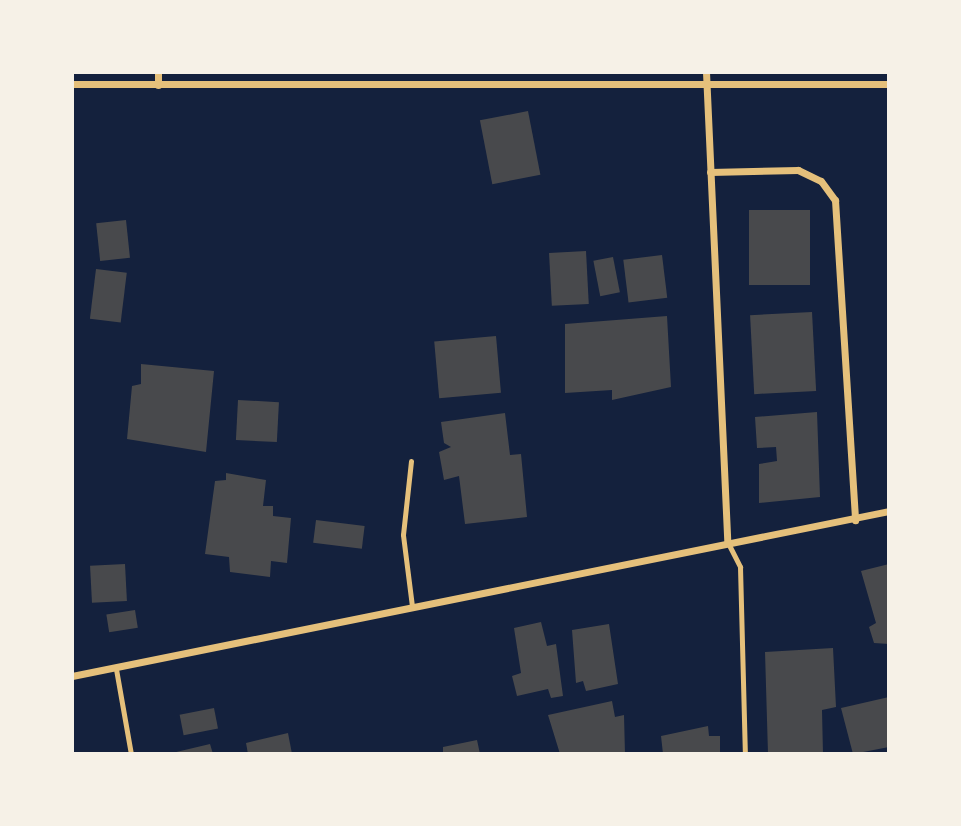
<!DOCTYPE html>
<style>
body{margin:0}
#map{position:relative;width:961px;height:826px;overflow:hidden;background:#14213d;font-family:Jost,sans-serif}
div>[style]{position:absolute}
.building>*{inset:0;background:#48494c;transform-origin:0 0}
.service>*{height:5px;margin:-2.5px;padding:0 2.5px;transform-origin:2.5px;border-radius:2.5px;background:#e5c07b}
.minor>*{height:7px;margin:-3.5px;padding:0 3.5px;transform-origin:3.5px;border-radius:3.5px;background:#e5c07b}
span{translate:-50% -50%;white-space:nowrap;text-align:center;line-height:1.15;-webkit-text-stroke:7px #f6f1e7;paint-order:stroke}
.frame{position:absolute;inset:0;border:74px solid #f6f1e7;pointer-events:none}
</style>
<div id="map">
<div class="building">
<div style="left:528px;top:111px;width:65px;height:49px;rotate:79deg"></div>
<div style="left:810px;top:210px;width:75px;height:61px;rotate:90deg"></div>
<div style="left:126px;top:220px;width:38px;height:30px;rotate:84deg"></div>
<div style="left:586px;top:251px;width:53px;height:37px;rotate:87deg"></div>
<div style="left:662px;top:255px;width:43px;height:39px;rotate:83deg"></div>
<div style="left:613px;top:257px;width:36px;height:20px;rotate:79deg"></div>
<div style="left:96px;top:269px;width:31px;height:50px;rotate:7deg"></div>
<div style="left:812px;top:312px;width:79px;height:62px;rotate:87deg"></div>
<div style="clip-path:polygon(667px 316px,671px 387px,612px 400px,612px 390px,565px 393px,565px 324px)"></div>
<div style="left:496px;top:336px;width:57px;height:62px;rotate:85deg"></div>
<div style="clip-path:polygon(141px 364px,214px 371px,206px 452px,127px 439px,132px 386px,141px 384px)"></div>
<div style="left:238px;top:400px;width:41px;height:40px;rotate:3deg"></div>
<div style="clip-path:polygon(817px 412px,820px 497px,759px 503px,759px 464px,777px 461px,776px 447px,757px 448px,755px 417px)"></div>
<div style="clip-path:polygon(505px 413px,510px 455px,521px 454px,527px 517px,465px 524px,459px 476px,444px 480px,439px 452px,451px 447px,444px 443px,441px 422px)"></div>
<div style="clip-path:polygon(226px 473px,266px 480px,263px 506px,273px 506px,273px 516px,291px 518px,287px 563px,271px 561px,270px 577px,230px 572px,229px 557px,205px 554px,215px 481px,226px 480px)"></div>
<div style="left:316px;top:520px;width:49px;height:23px;rotate:7deg"></div>
<div style="left:125px;top:564px;width:37px;height:35px;rotate:87deg"></div>
<div style="clip-path:polygon(889px 564px,889px 644px,874px 643px,869px 627px,876px 623px,861px 571px)"></div>
<div style="left:135px;top:610px;width:18px;height:29px;rotate:81deg"></div>
<div style="clip-path:polygon(541px 622px,547px 646px,556px 644px,563px 696px,551px 698px,548px 689px,517px 696px,512px 676px,521px 673px,514px 628px)"></div>
<div style="clip-path:polygon(609px 624px,618px 684px,586px 691px,583px 681px,576px 683px,572px 630px)"></div>
<div style="clip-path:polygon(833px 648px,836px 707px,822px 710px,823px 754px,768px 754px,765px 652px)"></div>
<div style="clip-path:polygon(889px 697px,889px 747px,853px 754px,841px 708px)"></div>
<div style="clip-path:polygon(612px 701px,615px 717px,624px 715px,625px 754px,560px 754px,548px 715px)"></div>
<div style="left:214px;top:708px;width:21px;height:35px;rotate:79deg"></div>
<div style="clip-path:polygon(708px 726px,709px 736px,720px 736px,720px 754px,663px 754px,661px 736px)"></div>
<div style="clip-path:polygon(288px 733px,292px 754px,248px 754px,246px 743px)"></div>
<div style="clip-path:polygon(477px 740px,480px 754px,443px 754px,443px 747px)"></div>
<div style="clip-path:polygon(210px 744px,213px 754px,172px 754px,172px 753px)"></div>
</div>
<div class="service">
<div style="left:411px;top:461px;width:74px;rotate:96.2deg"></div>
<div style="left:403px;top:535px;width:72px;rotate:82.8deg"></div>
<div style="left:727px;top:541px;width:29px;rotate:63deg"></div>
<div style="left:740px;top:567px;width:187px;rotate:88.5deg"></div>
<div style="left:116px;top:669px;width:86px;rotate:80deg"></div>
</div>
<div class="minor">
<div style="left:706px;top:72px;width:469px;rotate:87.4deg"></div>
<div style="left:72px;top:84px;width:817px"></div>
<div style="left:158px;top:85px;width:13px;rotate:-90deg"></div>
<div style="left:710px;top:172px;width:88px;rotate:-1.3deg"></div>
<div style="left:798px;top:170px;width:25px;rotate:26deg"></div>
<div style="left:821px;top:181px;width:24px;rotate:54deg"></div>
<div style="left:835px;top:200px;width:321px;rotate:86.4deg"></div>
<div style="left:72px;top:676px;width:833px;rotate:-11.42deg"></div>
</div>
<div class="frame"></div>
</div>
